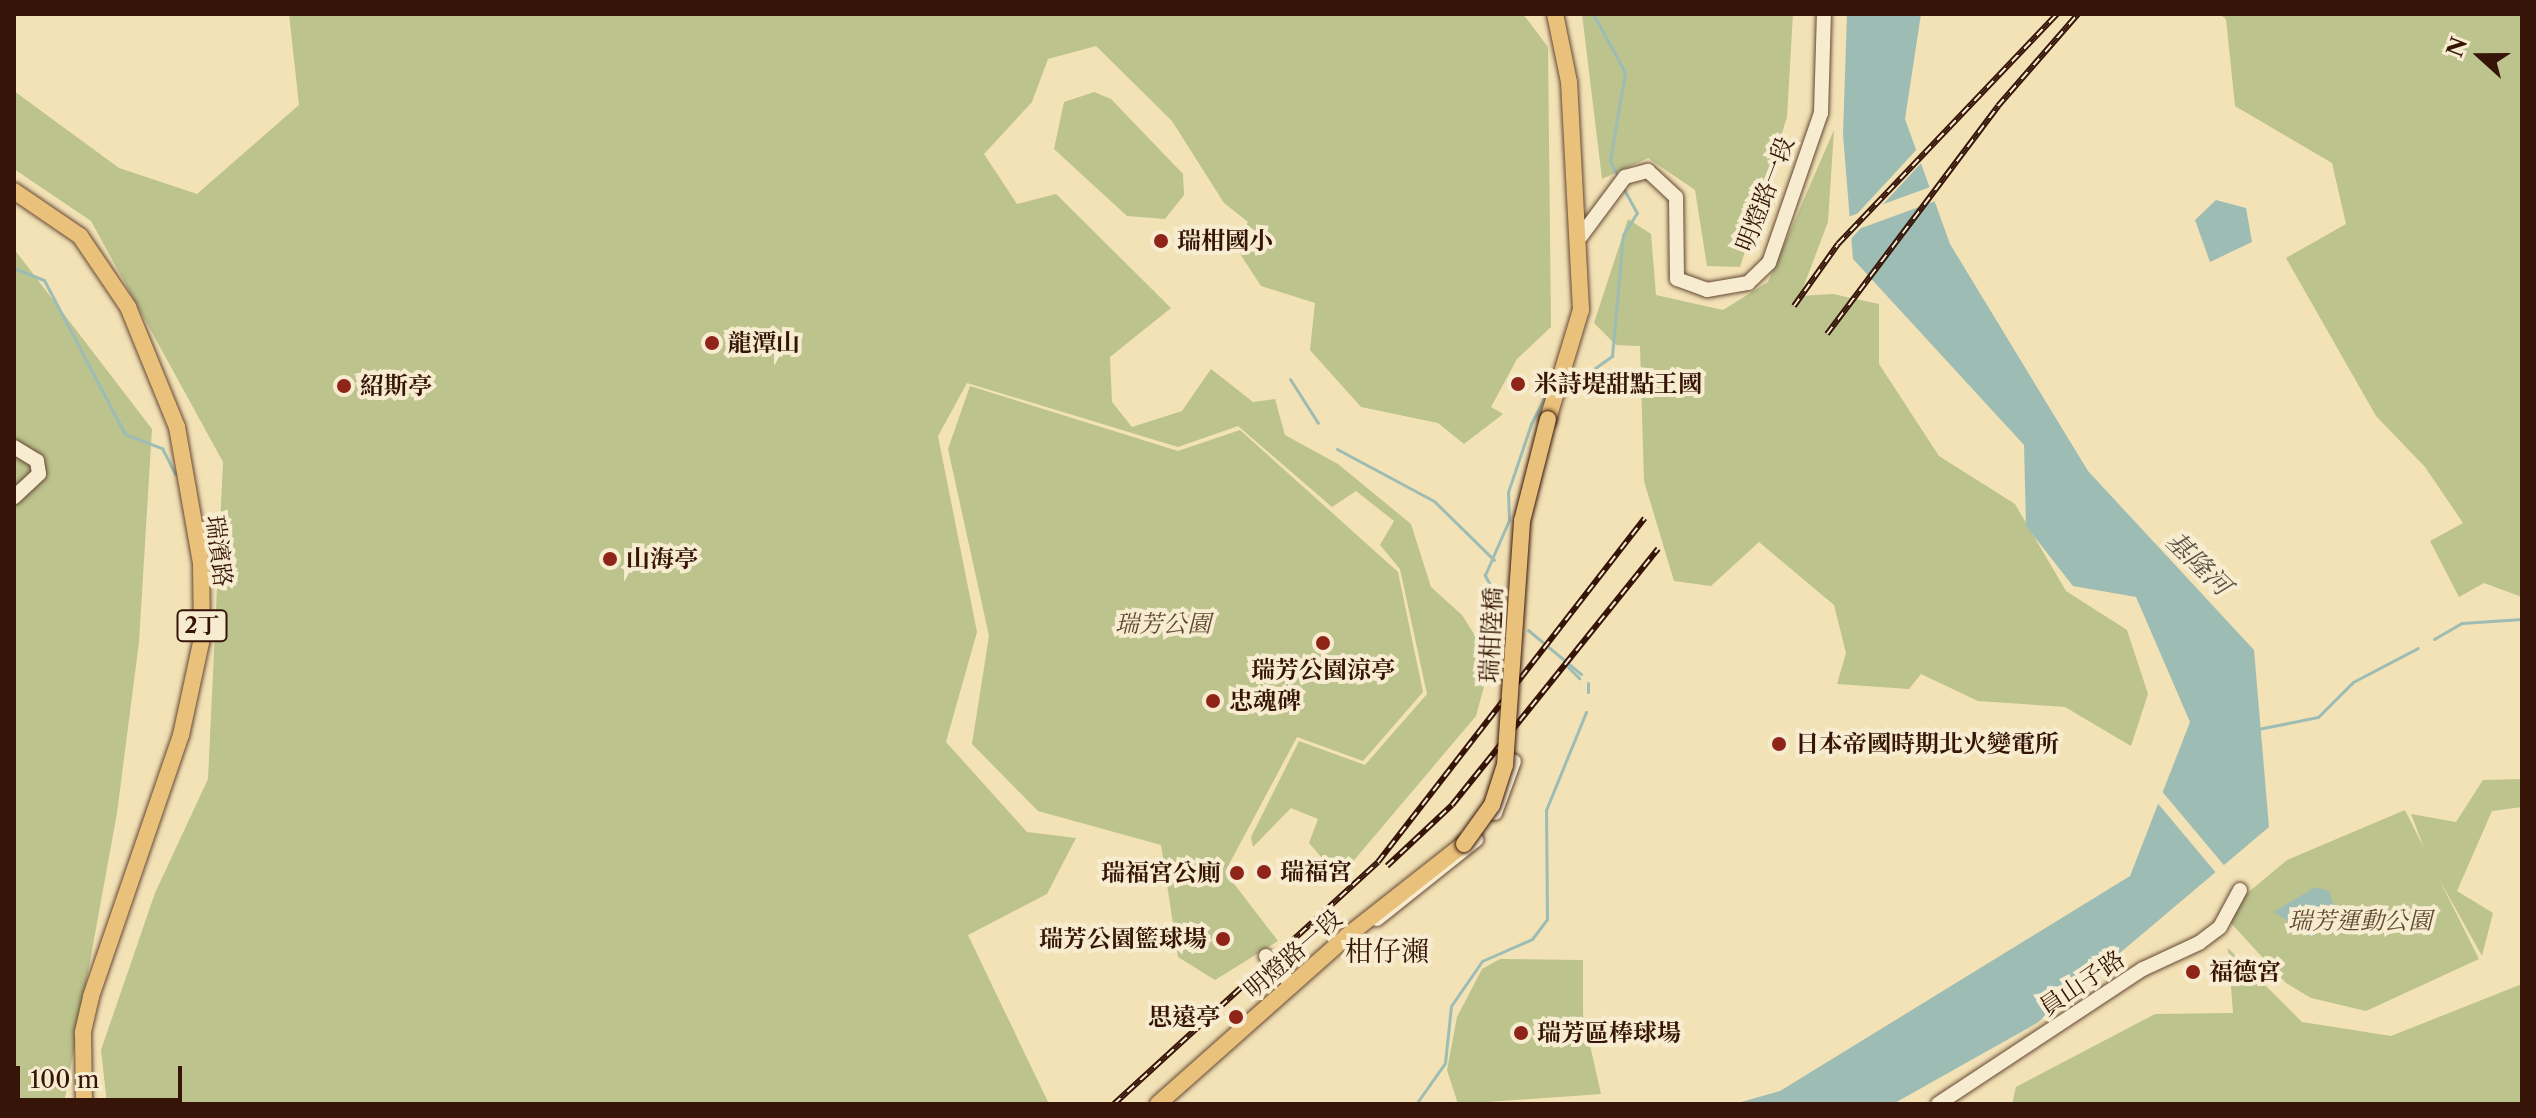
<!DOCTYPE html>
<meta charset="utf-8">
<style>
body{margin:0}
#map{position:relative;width:2536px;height:1118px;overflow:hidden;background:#f3e2b6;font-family:"Libre Caslon Text","Noto Serif TC",serif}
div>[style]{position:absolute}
.green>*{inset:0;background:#bcc38d}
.water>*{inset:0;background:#9dbdb4}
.pier>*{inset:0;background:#f3e2b6;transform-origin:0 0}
.stream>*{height:3px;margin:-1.5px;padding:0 1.5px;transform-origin:1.5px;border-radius:1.5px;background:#9dbdb4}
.roads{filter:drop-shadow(0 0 2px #654834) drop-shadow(0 0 2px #654834)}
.minor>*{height:14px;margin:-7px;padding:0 7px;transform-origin:7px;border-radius:7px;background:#f7ecd0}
.major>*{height:16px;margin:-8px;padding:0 8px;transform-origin:8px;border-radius:8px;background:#eac17b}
.rail>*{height:6px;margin-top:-3px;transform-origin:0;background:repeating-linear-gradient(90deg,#f7ecd0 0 9px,#361508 0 18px);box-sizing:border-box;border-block:2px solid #361508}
.bridges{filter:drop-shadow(0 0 2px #361508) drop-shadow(0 0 2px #361508)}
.major-bridge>*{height:16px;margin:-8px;padding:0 8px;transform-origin:8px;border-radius:8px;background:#eac17b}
.dots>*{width:22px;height:22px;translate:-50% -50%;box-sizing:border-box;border:4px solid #f7ecd0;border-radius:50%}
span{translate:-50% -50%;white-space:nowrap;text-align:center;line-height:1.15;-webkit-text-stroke:8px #f7ecd0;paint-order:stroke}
.shield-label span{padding:2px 6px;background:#f7ecd0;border:2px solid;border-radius:6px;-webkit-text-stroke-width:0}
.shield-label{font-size:22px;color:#361508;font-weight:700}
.street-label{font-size:24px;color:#361508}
.poi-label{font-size:24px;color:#361508;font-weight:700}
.left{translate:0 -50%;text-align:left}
.right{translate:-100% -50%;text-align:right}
.park-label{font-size:24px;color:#5e4930;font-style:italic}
.water-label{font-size:26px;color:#5a5044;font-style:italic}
.quarter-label{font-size:28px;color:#361508}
.frame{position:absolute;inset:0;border:16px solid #361508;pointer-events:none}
.north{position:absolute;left:2440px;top:16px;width:80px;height:80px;-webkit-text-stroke:6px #f7ecd0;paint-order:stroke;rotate:291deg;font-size:22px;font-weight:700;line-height:32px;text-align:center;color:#361508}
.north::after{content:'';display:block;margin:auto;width:28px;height:36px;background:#361508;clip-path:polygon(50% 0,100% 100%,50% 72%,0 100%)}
.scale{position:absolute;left:16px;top:1066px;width:166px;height:36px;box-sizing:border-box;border:4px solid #361508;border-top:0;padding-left:10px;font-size:24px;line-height:28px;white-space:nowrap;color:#361508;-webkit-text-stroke:6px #f7ecd0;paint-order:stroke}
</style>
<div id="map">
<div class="green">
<div style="clip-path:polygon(289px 14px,1523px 14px,1548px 47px,1551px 327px,1517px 359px,1491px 407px,1503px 414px,1464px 444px,1438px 423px,1361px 407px,1310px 350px,1315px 303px,1261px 286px,1233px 243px,1248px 222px,1224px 203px,1172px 121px,1096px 46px,1048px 59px,1032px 102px,984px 154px,1017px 204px,1056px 194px,1171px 308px,1110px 357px,1112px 402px,1132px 427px,1182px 411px,1211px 369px,1253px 402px,1275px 399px,1285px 435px,1338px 464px,1411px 524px,1431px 587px,1462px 615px,1491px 661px,1476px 716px,1339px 878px,1309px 843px,1318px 819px,1291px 808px,1253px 847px,1251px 837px,1299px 741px,1365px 765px,1427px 694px,1400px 569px,1380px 545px,1394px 521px,1356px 491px,1332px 507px,1238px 426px,1178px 447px,967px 383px,938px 436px,977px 632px,946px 742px,1027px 832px,1076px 838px,1047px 894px,968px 935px,1049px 1104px,107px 1104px,101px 1050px,155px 893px,208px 779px,223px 462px,91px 221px,14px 169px,14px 91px,119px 168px,197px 194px,299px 105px)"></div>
<div style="clip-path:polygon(1582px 14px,1793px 14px,1787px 117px,1740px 267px,1707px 266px,1695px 190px,1648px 158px,1602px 179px)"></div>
<div style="clip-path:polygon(2219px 14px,2522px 14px,2522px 597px,2484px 583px,2459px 597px,2430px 541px,2463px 523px,2425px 467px,2376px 416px,2286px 258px,2346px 224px,2332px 163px,2235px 106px,2226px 19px)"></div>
<div style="clip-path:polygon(1094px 92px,1111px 99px,1183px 174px,1184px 195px,1165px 219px,1127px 216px,1054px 149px,1064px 102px)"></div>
<div style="clip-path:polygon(1834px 130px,1828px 222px,1800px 296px,1833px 294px,1879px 304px,1879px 364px,1939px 456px,2015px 504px,2066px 591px,2127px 630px,2148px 694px,2131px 746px,2065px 707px,1978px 701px,1921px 674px,1909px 689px,1837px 684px,1846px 653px,1834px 605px,1759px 542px,1711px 586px,1674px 581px,1644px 481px,1640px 346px,1616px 345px,1594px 323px,1628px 219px,1651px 234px,1656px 295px,1723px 310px,1768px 282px)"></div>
<div style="clip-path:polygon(14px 249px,152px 429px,139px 642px,117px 813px,64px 1104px,14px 1104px)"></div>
<div style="clip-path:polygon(970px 386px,1178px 451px,1240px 430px,1398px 572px,1423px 692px,1363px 761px,1297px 737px,1225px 872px,1278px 941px,1215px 980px,1178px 957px,1161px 845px,1038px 811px,972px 744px,989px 636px,948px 449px)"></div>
<div style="clip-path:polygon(2522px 779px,2522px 807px,2492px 811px,2457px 891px,2493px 913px,2482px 956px,2439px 879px,2479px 959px,2366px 1011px,2311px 998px,2286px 983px,2229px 921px,2245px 895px,2287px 860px,2405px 810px,2424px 848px,2411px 814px,2456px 822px,2483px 780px)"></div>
<div style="clip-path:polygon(2228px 948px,2302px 1022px,2391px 1036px,2522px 984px,2522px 1104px,2012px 1104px,2016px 1087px,2155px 1014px,2233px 1013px)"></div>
<div style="clip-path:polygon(1500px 959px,1583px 960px,1583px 1014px,1601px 1094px,1458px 1104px,1447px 1070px,1457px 1017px,1482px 969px)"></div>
</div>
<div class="water">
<div style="clip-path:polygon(1847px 14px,1921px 14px,1905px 119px,1950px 244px,2088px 471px,2254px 650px,2269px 827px,2037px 1023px,1893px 1104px,1734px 1104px,1780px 1091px,2130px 876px,2190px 722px,2136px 597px,2073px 586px,2026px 526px,2024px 445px,1853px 259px,1843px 134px)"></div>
<div style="clip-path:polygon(2216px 200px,2246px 208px,2252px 242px,2210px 262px,2195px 220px)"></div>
<div style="clip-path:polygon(2315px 887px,2329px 891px,2337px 917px,2312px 937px,2274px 912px)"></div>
</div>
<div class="pier">
<div style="clip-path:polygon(1919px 147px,1924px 160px,1847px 243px,1845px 227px)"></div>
<div style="left:1933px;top:186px;width:15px;height:113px;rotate:70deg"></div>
<div style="left:2160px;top:789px;width:107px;height:11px;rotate:50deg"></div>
</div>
<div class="stream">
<div style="left:1593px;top:14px;width:66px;rotate:61.1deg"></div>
<div style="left:1625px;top:72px;width:90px;rotate:99.6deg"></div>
<div style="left:1610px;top:161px;width:13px;rotate:63deg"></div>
<div style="left:14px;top:268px;width:32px;rotate:22deg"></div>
<div style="left:44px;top:280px;width:174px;rotate:62.3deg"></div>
<div style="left:125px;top:434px;width:40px;rotate:21deg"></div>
<div style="left:162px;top:448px;width:29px;rotate:63deg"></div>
<div style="left:1290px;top:379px;width:52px;rotate:57.5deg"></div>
<div style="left:1570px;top:386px;width:52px;rotate:-35.5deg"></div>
<div style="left:1612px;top:356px;width:121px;rotate:-84.8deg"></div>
<div style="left:1623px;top:235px;width:26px;rotate:-58deg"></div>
<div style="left:1637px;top:213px;width:26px;rotate:-119deg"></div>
<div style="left:1337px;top:449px;width:110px;rotate:28.2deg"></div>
<div style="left:1434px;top:501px;width:84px;rotate:44.5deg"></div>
<div style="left:1503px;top:608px;width:38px;rotate:-119deg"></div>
<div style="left:1485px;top:575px;width:60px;rotate:-66.4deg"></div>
<div style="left:1509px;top:520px;width:28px;rotate:-92deg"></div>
<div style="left:1508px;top:492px;width:72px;rotate:-71.3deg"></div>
<div style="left:1531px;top:424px;width:37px;rotate:-63deg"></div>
<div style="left:1528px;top:630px;width:69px;rotate:39.7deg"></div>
<div style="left:2434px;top:639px;width:32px;rotate:-30deg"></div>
<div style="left:2462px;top:623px;width:60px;rotate:-3.8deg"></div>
<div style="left:1568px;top:667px;width:16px;rotate:45deg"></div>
<div style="left:1588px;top:692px;width:9px;rotate:-90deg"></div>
<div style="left:2258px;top:729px;width:61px;rotate:-11.3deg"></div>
<div style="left:2318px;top:717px;width:49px;rotate:-45deg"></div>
<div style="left:2353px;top:682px;width:73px;rotate:-27.6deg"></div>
<div style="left:1416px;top:1104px;width:50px;rotate:-54.7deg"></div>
<div style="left:1445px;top:1063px;width:57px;rotate:-84deg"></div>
<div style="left:1451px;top:1006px;width:55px;rotate:-55.4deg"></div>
<div style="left:1482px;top:961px;width:55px;rotate:-23.7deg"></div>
<div style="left:1532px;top:939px;width:25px;rotate:-53deg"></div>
<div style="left:1547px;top:919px;width:109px;rotate:-90.5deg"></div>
<div style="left:1546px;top:810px;width:106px;rotate:-67.8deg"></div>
</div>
<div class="roads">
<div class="minor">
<div style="left:1581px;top:236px;width:74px;rotate:-53.3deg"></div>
<div style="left:1625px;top:177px;width:24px;rotate:-15deg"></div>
<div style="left:1648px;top:171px;width:38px;rotate:43deg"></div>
<div style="left:1676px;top:197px;width:82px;rotate:89.3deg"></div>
<div style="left:1677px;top:279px;width:32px;rotate:20deg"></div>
<div style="left:1707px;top:290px;width:42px;rotate:-9.7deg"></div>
<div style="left:1748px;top:283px;width:29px;rotate:-44deg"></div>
<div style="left:1769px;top:263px;width:159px;rotate:-70.9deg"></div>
<div style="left:1821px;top:113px;width:99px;rotate:-88.3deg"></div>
<div style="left:14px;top:447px;width:27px;rotate:31deg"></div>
<div style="left:37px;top:461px;width:13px;rotate:81deg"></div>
<div style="left:39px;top:474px;width:34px;rotate:137deg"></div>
<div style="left:1495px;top:813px;width:55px;rotate:-69.9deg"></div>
<div style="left:1377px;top:919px;width:127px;rotate:-38.6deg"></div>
<div style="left:1266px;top:956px;width:39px;rotate:48deg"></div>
<div style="left:1938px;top:1104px;width:245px;rotate:-33.4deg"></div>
<div style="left:2143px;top:969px;width:62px;rotate:-24.9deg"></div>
<div style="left:2199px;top:943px;width:26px;rotate:-37deg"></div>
<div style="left:2220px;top:927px;width:42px;rotate:-61.6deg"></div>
</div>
<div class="major">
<div style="left:14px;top:191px;width:80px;rotate:34.3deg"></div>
<div style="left:80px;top:236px;width:86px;rotate:55.9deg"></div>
<div style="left:128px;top:307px;width:130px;rotate:67.8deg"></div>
<div style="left:177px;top:427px;width:138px;rotate:80deg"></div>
<div style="left:201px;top:563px;width:75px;rotate:89.2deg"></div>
<div style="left:202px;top:638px;width:99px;rotate:102.2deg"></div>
<div style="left:181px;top:735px;width:277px;rotate:109deg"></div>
<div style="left:91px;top:997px;width:37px;rotate:103deg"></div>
<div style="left:83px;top:1033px;width:71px;rotate:89.2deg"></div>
<div style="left:1548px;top:419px;width:114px;rotate:-73.2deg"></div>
<div style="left:1581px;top:310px;width:228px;rotate:-93deg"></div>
<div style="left:1569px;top:82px;width:69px;rotate:-101.6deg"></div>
<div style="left:1158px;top:1104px;width:253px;rotate:-41.6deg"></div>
<div style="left:1347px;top:936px;width:149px;rotate:-38.2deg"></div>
</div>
</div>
<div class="rail">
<div style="left:1794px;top:306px;width:76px;rotate:-54.6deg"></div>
<div style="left:1838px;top:244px;width:318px;rotate:-46.4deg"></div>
<div style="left:1827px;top:334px;width:285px;rotate:-53.1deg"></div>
<div style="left:1998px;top:106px;width:122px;rotate:-49deg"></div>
<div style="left:1387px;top:866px;width:89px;rotate:-43.2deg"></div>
<div style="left:1452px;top:805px;width:329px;rotate:-51.2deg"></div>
<div style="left:1114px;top:1104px;width:358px;rotate:-42.5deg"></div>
<div style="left:1378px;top:862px;width:435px;rotate:-52.2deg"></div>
</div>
<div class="bridges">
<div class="major-bridge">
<div style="left:1464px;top:844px;width:48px;rotate:-54.3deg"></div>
<div style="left:1492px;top:805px;width:42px;rotate:-72deg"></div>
<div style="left:1505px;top:765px;width:245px;rotate:-86deg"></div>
<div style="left:1522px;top:521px;width:105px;rotate:-75.7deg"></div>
</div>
</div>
<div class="dots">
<div style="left:1161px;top:241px;background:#8f2418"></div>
<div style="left:712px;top:343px;background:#8f2418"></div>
<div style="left:1518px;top:384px;background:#8f2418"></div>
<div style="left:344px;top:386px;background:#8f2418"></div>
<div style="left:610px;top:559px;background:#8f2418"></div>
<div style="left:1323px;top:643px;background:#8f2418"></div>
<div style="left:1213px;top:701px;background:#8f2418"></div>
<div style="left:1779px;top:744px;background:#8f2418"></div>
<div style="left:1264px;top:872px;background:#8f2418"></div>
<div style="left:1237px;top:873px;background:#8f2418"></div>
<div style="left:1223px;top:939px;background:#8f2418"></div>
<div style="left:2193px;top:972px;background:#8f2418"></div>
<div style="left:1236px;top:1017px;background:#8f2418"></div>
<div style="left:1521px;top:1033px;background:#8f2418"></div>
</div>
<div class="shield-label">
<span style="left:202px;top:626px">2丁</span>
</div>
<div class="street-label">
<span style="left:1765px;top:194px;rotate:-69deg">明燈路一段</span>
<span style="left:219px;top:551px;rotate:83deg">瑞濱路</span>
<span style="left:1491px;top:635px;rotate:-87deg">瑞柑陸橋</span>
<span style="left:1293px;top:954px;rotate:-41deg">明燈路一段</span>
<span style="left:2082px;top:983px;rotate:-34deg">員山子路</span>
</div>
<div class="poi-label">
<span class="left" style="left:1177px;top:241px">瑞柑國小</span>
<span class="left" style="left:728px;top:343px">龍潭山</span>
<span class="left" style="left:1534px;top:384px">米詩堤甜點王國</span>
<span class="left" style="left:360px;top:386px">紹斯亭</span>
<span class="left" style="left:626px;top:559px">山海亭</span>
<span style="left:1323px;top:670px">瑞芳公園涼亭</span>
<span class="left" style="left:1229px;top:701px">忠魂碑</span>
<span class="left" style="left:1795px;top:744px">日本帝國時期北火變電所</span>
<span class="left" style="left:1280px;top:872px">瑞福宮</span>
<span class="right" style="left:1221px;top:873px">瑞福宮公廁</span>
<span class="right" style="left:1207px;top:939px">瑞芳公園籃球場</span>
<span class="left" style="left:2209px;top:972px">福德宮</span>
<span class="right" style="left:1220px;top:1017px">思遠亭</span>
<span class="left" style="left:1537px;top:1033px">瑞芳區棒球場</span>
</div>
<div class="park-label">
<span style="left:1163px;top:624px">瑞芳公園</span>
<span style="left:2360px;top:921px">瑞芳運動公園</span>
</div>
<div class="water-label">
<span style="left:2198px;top:564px;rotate:44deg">基隆河</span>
</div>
<div class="quarter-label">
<span style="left:1387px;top:951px">柑仔瀨</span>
</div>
<div class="frame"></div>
<div class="north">N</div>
<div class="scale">100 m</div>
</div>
